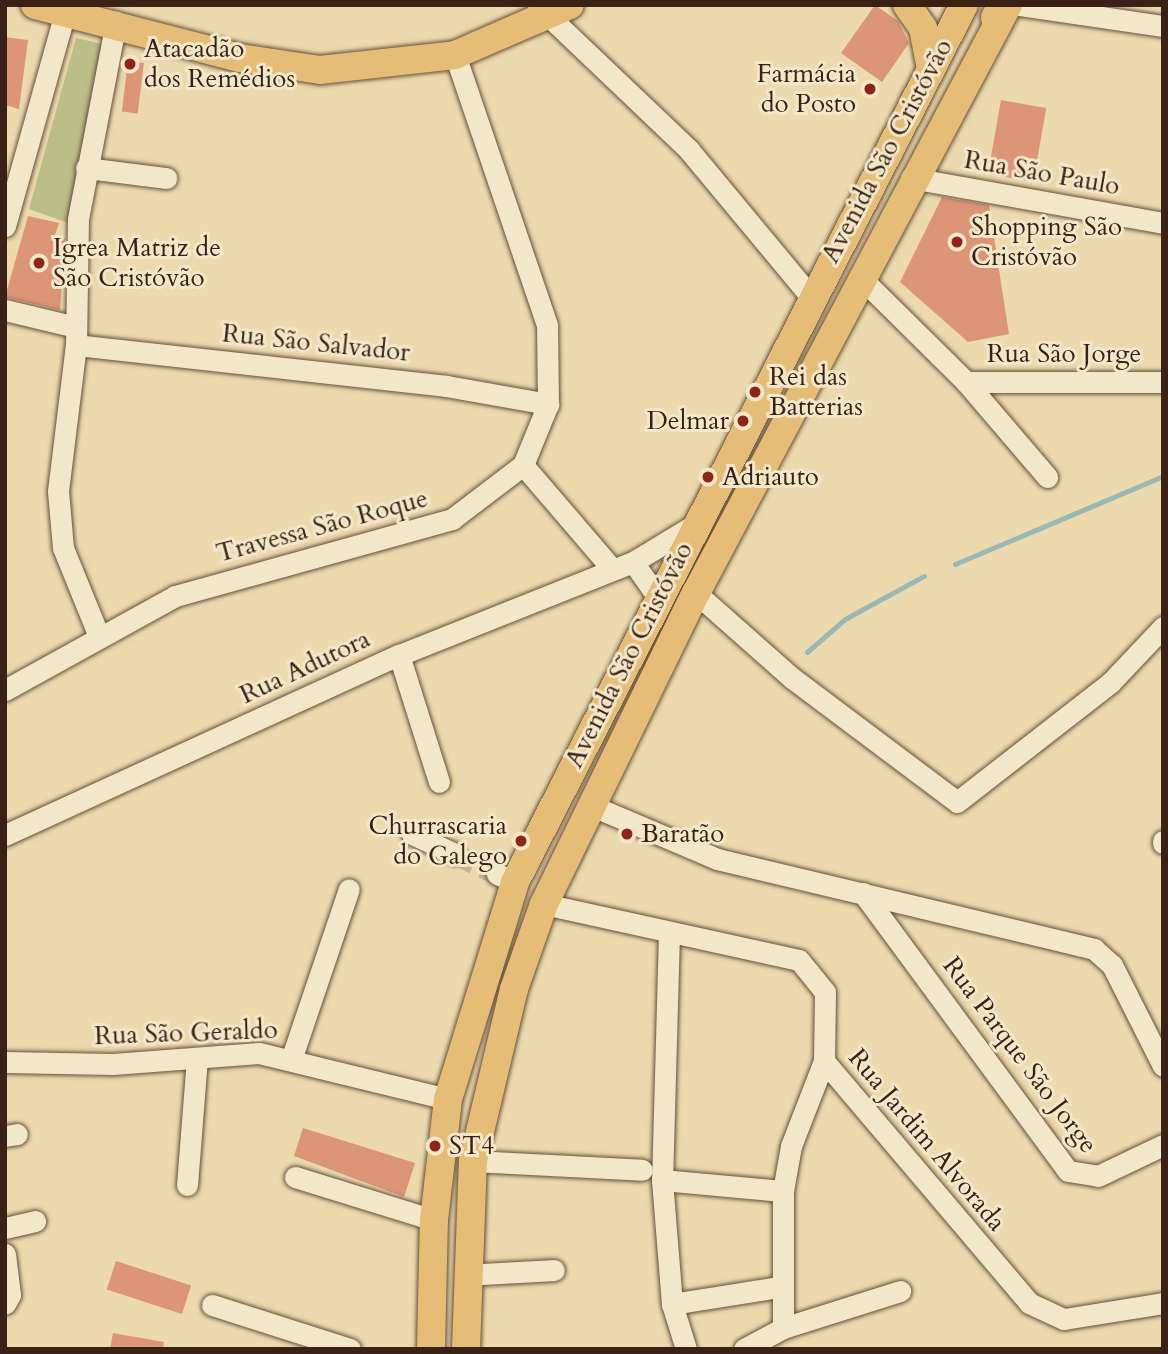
<!DOCTYPE html>
<meta charset="utf-8">
<style>
body{margin:0}
#map{position:relative;width:1168px;height:1354px;overflow:hidden;background:#ecdaae;font-family:Cardo,serif}
div>[style]{position:absolute}
.green>*{inset:0;background:#bcbe88}
.stream>*{height:5px;margin:-2.5px;padding:0 2.5px;transform-origin:2.5px;border-radius:2.5px;background:#9cb8b4}
.building>*{inset:0;background:#dd9577;transform-origin:0 0}
.minor-tunnel>*{height:21px;margin-top:-10.5px;transform-origin:0;background:repeating-linear-gradient(90deg,#c8b58f 0 21px,transparent 0 31px)}
.roads{filter:drop-shadow(0 0 2px #664f3b) drop-shadow(0 0 2px #664f3b)}
.minor>*{height:21px;margin:-10.5px;padding:0 10.5px;transform-origin:10.5px;border-radius:10.5px;background:#f3e7ca}
.major>*{height:28px;margin:-14px;padding:0 14px;transform-origin:14px;border-radius:14px;background:#e6bd77}
.highway>*{height:32px;margin:-16px;padding:0 16px;transform-origin:16px;border-radius:16px;background:#e6bd77}
.dots>*{width:19px;height:19px;translate:-50% -50%;box-sizing:border-box;border:4px solid #f3e7ca;border-radius:50%}
span{translate:-50% -50%;white-space:nowrap;text-align:center;line-height:1.15;-webkit-text-stroke:6px #f3e7ca;paint-order:stroke}
.poi-label{font-size:26px;color:#392115}
.left{translate:0 -50%;text-align:left}
.right{translate:-100% -50%;text-align:right}
.street-label{font-size:26px;color:#392115}
.frame{position:absolute;inset:0;border:7px solid #392115;pointer-events:none}
</style>
<div id="map">
<div class="green">
<div style="clip-path:polygon(76px 38px,107px 45px,71px 224px,29px 209px)"></div>
</div>
<div class="stream">
<div style="left:955px;top:564px;width:226px;rotate:-22.9deg"></div>
<div style="left:807px;top:652px;width:50px;rotate:-41deg"></div>
<div style="left:845px;top:619px;width:90px;rotate:-28.6deg"></div>
</div>
<div class="building">
<div style="clip-path:polygon(875px 5px,898px 21px,909px 43px,882px 82px,841px 53px)"></div>
<div style="clip-path:polygon(5px 37px,28px 40px,19px 109px,5px 105px)"></div>
<div style="left:128px;top:61px;width:16px;height:51px;rotate:7deg"></div>
<div style="left:1001px;top:100px;width:46px;height:75px;rotate:10deg"></div>
<div style="clip-path:polygon(942px 197px,989px 205px,1009px 334px,968px 342px,900px 282px)"></div>
<div style="clip-path:polygon(28px 216px,59px 223px,55px 235px,65px 239px,60px 310px,5px 297px)"></div>
<div style="clip-path:polygon(303px 1128px,415px 1163px,404px 1197px,294px 1156px)"></div>
<div style="left:116px;top:1261px;width:79px;height:30px;rotate:18deg"></div>
<div style="clip-path:polygon(113px 1333px,164px 1342px,163px 1349px,110px 1349px)"></div>
</div>
<div class="minor-tunnel">
<div style="left:455px;top:854px;width:47px;rotate:25.5deg"></div>
</div>
<div class="roads">
<div class="minor">
<div style="left:1020px;top:5px;width:145px;rotate:8.4deg"></div>
<div style="left:538px;top:6px;width:209px;rotate:43.6deg"></div>
<div style="left:689px;top:150px;width:191px;rotate:50.3deg"></div>
<div style="left:86px;top:168px;width:81px;rotate:7.1deg"></div>
<div style="left:911px;top:178px;width:256px;rotate:10.1deg"></div>
<div style="left:5px;top:226px;width:222px;rotate:-74.3deg"></div>
<div style="left:862px;top:279px;width:146px;rotate:44.7deg"></div>
<div style="left:966px;top:382px;width:125px;rotate:49.5deg"></div>
<div style="left:5px;top:310px;width:73px;rotate:13.5deg"></div>
<div style="left:76px;top:345px;width:372px;rotate:6.3deg"></div>
<div style="left:446px;top:386px;width:104px;rotate:10deg"></div>
<div style="left:966px;top:382px;width:197px"></div>
<div style="left:523px;top:465px;width:137px;rotate:49.4deg"></div>
<div style="left:633px;top:562px;width:45px;rotate:54.9deg"></div>
<div style="left:696px;top:593px;width:128px;rotate:41.5deg"></div>
<div style="left:792px;top:678px;width:206px;rotate:36.9deg"></div>
<div style="left:957px;top:802px;width:195px;rotate:-37.9deg"></div>
<div style="left:1111px;top:682px;width:76px;rotate:-46.6deg"></div>
<div style="left:98px;top:634px;width:93px;rotate:-112.1deg"></div>
<div style="left:63px;top:548px;width:57px;rotate:-95deg"></div>
<div style="left:58px;top:491px;width:147px;rotate:-83deg"></div>
<div style="left:76px;top:345px;width:126px;rotate:-89.1deg"></div>
<div style="left:78px;top:219px;width:201px;rotate:-79.1deg"></div>
<div style="left:399px;top:655px;width:133px;rotate:72.5deg"></div>
<div style="left:5px;top:690px;width:194px;rotate:-28.9deg"></div>
<div style="left:175px;top:596px;width:288px;rotate:-15.5deg"></div>
<div style="left:452px;top:519px;width:89px;rotate:-37.3deg"></div>
<div style="left:523px;top:465px;width:66px;rotate:-67.7deg"></div>
<div style="left:548px;top:404px;width:79px;rotate:-90.7deg"></div>
<div style="left:547px;top:325px;width:285px;rotate:-108.8deg"></div>
<div style="left:590px;top:805px;width:138px;rotate:23deg"></div>
<div style="left:717px;top:859px;width:388px;rotate:13.4deg"></div>
<div style="left:1094px;top:949px;width:24px;rotate:42deg"></div>
<div style="left:1112px;top:965px;width:113px;rotate:63.2deg"></div>
<div style="left:412px;top:834px;width:47px;rotate:24.9deg"></div>
<div style="left:5px;top:835px;width:433px;rotate:-24.6deg"></div>
<div style="left:399px;top:655px;width:252px;rotate:-21.7deg"></div>
<div style="left:633px;top:562px;width:74px;rotate:-31.1deg"></div>
<div style="left:1163px;top:841px;width:2px;rotate:90deg"></div>
<div style="left:497px;top:874px;width:20px;rotate:24deg"></div>
<div style="left:863px;top:893px;width:345px;rotate:53.6deg"></div>
<div style="left:1068px;top:1171px;width:30px;rotate:9deg"></div>
<div style="left:1098px;top:1176px;width:72px;rotate:-25.5deg"></div>
<div style="left:544px;top:904px;width:261px;rotate:12.4deg"></div>
<div style="left:799px;top:960px;width:41px;rotate:50.9deg"></div>
<div style="left:825px;top:992px;width:69px;rotate:90.8deg"></div>
<div style="left:824px;top:1061px;width:317px;rotate:49.7deg"></div>
<div style="left:1029px;top:1303px;width:38px;rotate:25deg"></div>
<div style="left:1064px;top:1319px;width:100px;rotate:-9.2deg"></div>
<div style="left:669px;top:933px;width:247px;rotate:91.6deg"></div>
<div style="left:662px;top:1180px;width:124px;rotate:85.4deg"></div>
<div style="left:672px;top:1304px;width:47px;rotate:72.7deg"></div>
<div style="left:292px;top:1057px;width:177px;rotate:-71.3deg"></div>
<div style="left:5px;top:1062px;width:108px;rotate:1.1deg"></div>
<div style="left:113px;top:1064px;width:146px;rotate:-4.3deg"></div>
<div style="left:259px;top:1053px;width:195px;rotate:13.7deg"></div>
<div style="left:5px;top:1136px;width:12px;rotate:-9deg"></div>
<div style="left:473px;top:1161px;width:169px;rotate:3deg"></div>
<div style="left:295px;top:1177px;width:145px;rotate:17.2deg"></div>
<div style="left:662px;top:1180px;width:121px;rotate:5.2deg"></div>
<div style="left:187px;top:1185px;width:127px;rotate:-85.5deg"></div>
<div style="left:5px;top:1228px;width:31px;rotate:-13deg"></div>
<div style="left:5px;top:1254px;width:41px;rotate:83deg"></div>
<div style="left:10px;top:1295px;width:10px;rotate:119deg"></div>
<div style="left:465px;top:1275px;width:89px;rotate:-3.2deg"></div>
<div style="left:672px;top:1304px;width:108px;rotate:-9deg"></div>
<div style="left:212px;top:1305px;width:145px;rotate:17.7deg"></div>
<div style="left:783px;top:1328px;width:137px;rotate:-90deg"></div>
<div style="left:783px;top:1191px;width:46px;rotate:-79.9deg"></div>
<div style="left:791px;top:1146px;width:91px;rotate:-68.8deg"></div>
<div style="left:744px;top:1349px;width:44px;rotate:-28.3deg"></div>
<div style="left:783px;top:1328px;width:123px;rotate:-17.5deg"></div>
</div>
<div class="major">
<div style="left:35px;top:5px;width:212px;rotate:14.5deg"></div>
<div style="left:240px;top:58px;width:81px;rotate:8.5deg"></div>
<div style="left:320px;top:70px;width:136px;rotate:-6.3deg"></div>
<div style="left:455px;top:55px;width:125px;rotate:-23.5deg"></div>
<div style="left:907px;top:5px;width:28px;rotate:55deg"></div>
<div style="left:923px;top:28px;width:37px;rotate:79deg"></div>
<div style="left:431px;top:1349px;width:129px;rotate:-88.7deg"></div>
<div style="left:434px;top:1220px;width:122px;rotate:-83.4deg"></div>
<div style="left:448px;top:1099px;width:227px;rotate:-72.8deg"></div>
<div style="left:515px;top:882px;width:985px;rotate:-62.89deg"></div>
<div style="left:466px;top:1349px;width:188px;rotate:-87.9deg"></div>
<div style="left:473px;top:1161px;width:177px;rotate:-76.6deg"></div>
<div style="left:514px;top:989px;width:90px;rotate:-70.6deg"></div>
<div style="left:544px;top:904px;width:346px;rotate:-64deg"></div>
<div style="left:696px;top:593px;width:666px;rotate:-62.05deg"></div>
</div>
<div class="highway">
<div style="left:997px;top:18px;width:15px;rotate:-62deg"></div>
</div>
</div>
<div class="dots">
<div style="left:130px;top:64px;background:#8f2418"></div>
<div style="left:870px;top:89px;background:#8f2418"></div>
<div style="left:957px;top:242px;background:#8f2418"></div>
<div style="left:39px;top:263px;background:#8f2418"></div>
<div style="left:755px;top:392px;background:#8f2418"></div>
<div style="left:743px;top:421px;background:#8f2418"></div>
<div style="left:708px;top:477px;background:#8f2418"></div>
<div style="left:627px;top:834px;background:#8f2418"></div>
<div style="left:521px;top:841px;background:#8f2418"></div>
<div style="left:435px;top:1146px;background:#8f2418"></div>
</div>
<div class="poi-label">
<span class="left" style="left:144px;top:64px">Atacadão<br>dos Remédios</span>
<span class="right" style="left:856px;top:89px">Farmácia<br>do Posto</span>
<span class="left" style="left:971px;top:242px">Shopping São<br>Cristóvão</span>
<span class="left" style="left:53px;top:263px">Igrea Matriz de<br>São Cristóvão</span>
<span class="left" style="left:769px;top:392px">Rei das<br>Batterias</span>
<span class="right" style="left:729px;top:421px">Delmar</span>
<span class="left" style="left:722px;top:477px">Adriauto</span>
<span class="right" style="left:507px;top:841px">Churrascaria<br>do Galego</span>
<span class="left" style="left:641px;top:834px">Baratão</span>
<span class="left" style="left:449px;top:1146px">ST4</span>
</div>
<div class="street-label">
<span style="left:887px;top:151px;rotate:-62deg">Avenida São Cristóvão</span>
<span style="left:1042px;top:173px;rotate:10deg">Rua São Paulo</span>
<span style="left:316px;top:343px;rotate:6deg">Rua São Salvador</span>
<span style="left:1064px;top:354px">Rua São Jorge</span>
<span style="left:322px;top:526px;rotate:-15deg">Travessa São Roque</span>
<span style="left:629px;top:655px;rotate:-63deg">Avenida São Cristóvão</span>
<span style="left:305px;top:667px;rotate:-25deg">Rua Adutora</span>
<span style="left:186px;top:1033px;rotate:-2deg">Rua São Geraldo</span>
<span style="left:1020px;top:1055px;rotate:53deg">Rua Parque São Jorge</span>
<span style="left:927px;top:1140px;rotate:50deg">Rua Jardim Alvorada</span>
</div>
<div class="frame"></div>
</div>
